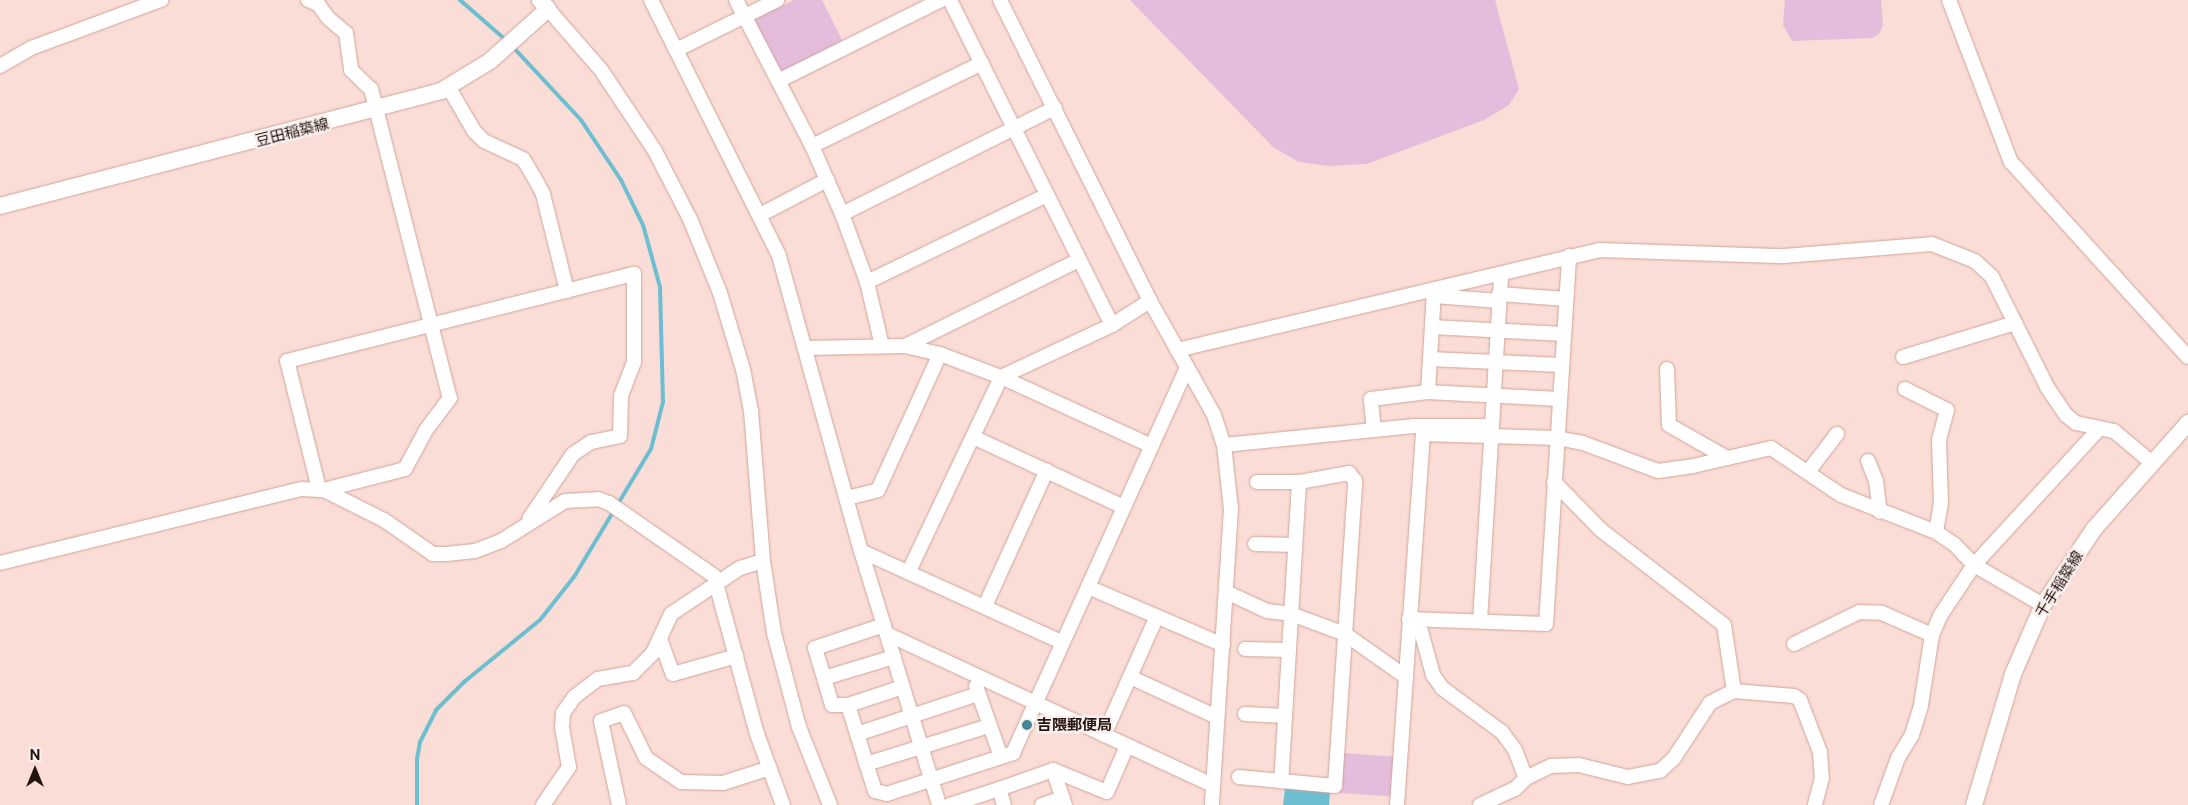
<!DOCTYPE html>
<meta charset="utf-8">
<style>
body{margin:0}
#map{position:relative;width:2188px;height:805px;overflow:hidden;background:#faddd6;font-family:"Public Sans","Noto Sans JP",sans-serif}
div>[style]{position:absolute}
.green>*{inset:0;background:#e4bcdc;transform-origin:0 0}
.water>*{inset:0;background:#6cbed0}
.stream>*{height:4px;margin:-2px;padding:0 2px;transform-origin:2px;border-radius:2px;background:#6cbed0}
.roads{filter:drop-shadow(0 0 1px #d1a499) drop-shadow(0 0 1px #d1a499)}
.minor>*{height:14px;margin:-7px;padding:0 7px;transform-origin:7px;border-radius:7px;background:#fff}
.major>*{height:16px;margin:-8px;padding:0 8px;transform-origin:8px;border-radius:8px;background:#fff}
.dots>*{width:14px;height:14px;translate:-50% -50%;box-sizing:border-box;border:2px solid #f9efed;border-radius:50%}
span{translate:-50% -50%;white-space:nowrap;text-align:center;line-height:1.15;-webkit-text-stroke:5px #f9efed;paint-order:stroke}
.street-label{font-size:15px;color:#241410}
.poi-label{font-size:15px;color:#241410;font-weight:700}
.left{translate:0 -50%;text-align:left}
.north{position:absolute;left:10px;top:745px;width:50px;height:50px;-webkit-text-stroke:4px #f9efed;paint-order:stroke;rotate:0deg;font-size:14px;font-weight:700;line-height:20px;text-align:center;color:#241410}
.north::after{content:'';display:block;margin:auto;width:18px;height:22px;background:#241410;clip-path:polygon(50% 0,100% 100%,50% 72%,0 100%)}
</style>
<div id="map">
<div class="green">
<div style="clip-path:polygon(794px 0,822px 0,844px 44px,781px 76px,753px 20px)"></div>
<div style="clip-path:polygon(1130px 0,1495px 0,1519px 89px,1509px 105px,1484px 120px,1367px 164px,1329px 166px,1299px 162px,1274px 148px)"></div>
<div style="clip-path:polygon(1785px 0,1881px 0,1883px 25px,1879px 34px,1872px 38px,1792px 41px,1783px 25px)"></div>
<div style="left:1342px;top:753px;width:53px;height:40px;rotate:4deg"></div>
</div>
<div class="water">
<div style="clip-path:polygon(1285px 788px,1330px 792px,1329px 805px,1283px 805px)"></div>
</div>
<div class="stream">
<div style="left:460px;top:0;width:62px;rotate:41.1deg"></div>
<div style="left:417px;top:805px;width:46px;rotate:-90deg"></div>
<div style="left:417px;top:759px;width:17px;rotate:-80deg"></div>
<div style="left:420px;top:742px;width:36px;rotate:-63deg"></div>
<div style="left:436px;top:710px;width:40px;rotate:-45deg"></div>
<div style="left:464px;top:682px;width:98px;rotate:-39.2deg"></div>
<div style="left:540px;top:620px;width:55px;rotate:-51.7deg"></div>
<div style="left:574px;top:577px;width:149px;rotate:-59deg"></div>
<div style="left:651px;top:449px;width:49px;rotate:-75.7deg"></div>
<div style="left:663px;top:402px;width:115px;rotate:-91.5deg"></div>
<div style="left:660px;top:287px;width:64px;rotate:-105.3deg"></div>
<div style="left:643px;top:225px;width:50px;rotate:-116.1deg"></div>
<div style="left:621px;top:180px;width:72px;rotate:-123.7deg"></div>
<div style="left:581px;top:120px;width:101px;rotate:-133deg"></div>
</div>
<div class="roads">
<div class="minor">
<div style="left:308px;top:0;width:11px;rotate:22deg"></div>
<div style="left:318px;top:4px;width:17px;rotate:54deg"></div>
<div style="left:328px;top:18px;width:23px;rotate:40deg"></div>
<div style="left:346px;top:33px;width:37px;rotate:82deg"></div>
<div style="left:351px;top:70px;width:28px;rotate:44deg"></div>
<div style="left:371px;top:89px;width:319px;rotate:75.7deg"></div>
<div style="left:450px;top:398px;width:40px;rotate:127deg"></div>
<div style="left:426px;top:430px;width:44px;rotate:118.3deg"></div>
<div style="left:405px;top:469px;width:84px;rotate:165.5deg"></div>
<div style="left:651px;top:0;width:286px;rotate:63.4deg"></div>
<div style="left:779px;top:256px;width:306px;rotate:74.5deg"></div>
<div style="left:861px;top:551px;width:266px;rotate:72.9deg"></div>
<div style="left:736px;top:0;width:165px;rotate:62.5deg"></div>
<div style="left:812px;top:146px;width:74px;rotate:66.2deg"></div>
<div style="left:842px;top:214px;width:72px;rotate:69.8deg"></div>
<div style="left:867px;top:282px;width:66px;rotate:76.8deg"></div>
<div style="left:950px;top:0;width:363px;rotate:63.5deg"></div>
<div style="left:1000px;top:0;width:336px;rotate:63.5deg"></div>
<div style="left:1150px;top:301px;width:131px;rotate:60.7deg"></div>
<div style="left:1214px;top:415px;width:32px;rotate:72deg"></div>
<div style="left:1224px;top:445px;width:64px;rotate:83.8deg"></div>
<div style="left:1231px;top:509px;width:297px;rotate:93.7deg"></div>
<div style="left:1949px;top:0;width:173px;rotate:69.1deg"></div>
<div style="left:2011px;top:162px;width:263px;rotate:47.8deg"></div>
<div style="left:548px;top:9px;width:81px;rotate:49deg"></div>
<div style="left:601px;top:70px;width:97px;rotate:56.3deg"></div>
<div style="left:655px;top:151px;width:76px;rotate:62.8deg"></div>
<div style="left:690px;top:219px;width:80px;rotate:67.9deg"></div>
<div style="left:720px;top:293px;width:79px;rotate:73.2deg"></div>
<div style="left:743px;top:369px;width:43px;rotate:79.2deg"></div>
<div style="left:751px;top:411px;width:150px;rotate:85.4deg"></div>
<div style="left:763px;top:561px;width:73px;rotate:81.3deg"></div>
<div style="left:774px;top:633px;width:97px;rotate:75.1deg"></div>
<div style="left:799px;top:727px;width:84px;rotate:68.3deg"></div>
<div style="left:676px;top:50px;width:113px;rotate:-26.3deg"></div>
<div style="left:0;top:66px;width:36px;rotate:-30deg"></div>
<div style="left:31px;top:48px;width:139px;rotate:-20.3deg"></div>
<div style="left:778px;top:81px;width:182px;rotate:-26.4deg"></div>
<div style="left:449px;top:88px;width:50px;rotate:59.8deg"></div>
<div style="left:474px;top:131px;width:14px;rotate:45deg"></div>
<div style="left:484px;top:141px;width:43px;rotate:24.8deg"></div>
<div style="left:523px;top:159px;width:21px;rotate:59deg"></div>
<div style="left:534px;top:177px;width:19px;rotate:62deg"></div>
<div style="left:543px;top:194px;width:100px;rotate:76.1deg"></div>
<div style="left:812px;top:146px;width:189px;rotate:-26deg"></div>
<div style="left:842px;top:214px;width:238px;rotate:-26.5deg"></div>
<div style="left:760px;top:215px;width:76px;rotate:-27.6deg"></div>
<div style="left:867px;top:282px;width:200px;rotate:-25.8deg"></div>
<div style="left:1499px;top:294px;width:67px;rotate:4.3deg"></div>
<div style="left:1434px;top:296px;width:65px;rotate:4.4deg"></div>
<div style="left:1432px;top:327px;width:132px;rotate:3deg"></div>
<div style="left:905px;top:346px;width:194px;rotate:-26.3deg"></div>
<div style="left:806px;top:348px;width:99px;rotate:-1.2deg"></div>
<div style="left:905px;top:346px;width:36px;rotate:13deg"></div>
<div style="left:940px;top:354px;width:65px;rotate:20.7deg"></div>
<div style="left:1001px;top:377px;width:166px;rotate:24.6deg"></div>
<div style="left:1177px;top:350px;width:434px;rotate:-13.3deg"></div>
<div style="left:1599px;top:250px;width:185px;rotate:1.9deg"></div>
<div style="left:1784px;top:256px;width:148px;rotate:-4.6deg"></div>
<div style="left:1932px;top:244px;width:46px;rotate:21.6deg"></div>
<div style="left:1975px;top:261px;width:23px;rotate:43deg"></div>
<div style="left:1992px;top:277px;width:123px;rotate:63.4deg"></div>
<div style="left:2047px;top:387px;width:34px;rotate:56deg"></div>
<div style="left:2066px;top:415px;width:13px;rotate:39deg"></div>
<div style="left:2076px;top:423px;width:39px;rotate:12deg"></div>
<div style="left:2114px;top:431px;width:48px;rotate:40deg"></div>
<div style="left:1903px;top:357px;width:117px;rotate:-16.9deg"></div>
<div style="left:1430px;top:359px;width:131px;rotate:2.6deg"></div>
<div style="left:1667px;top:369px;width:56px;rotate:88deg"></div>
<div style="left:1669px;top:425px;width:67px;rotate:29.6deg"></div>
<div style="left:1905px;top:389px;width:47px;rotate:26.6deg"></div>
<div style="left:1947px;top:410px;width:31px;rotate:105deg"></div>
<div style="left:1939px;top:440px;width:63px;rotate:88.2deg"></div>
<div style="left:1941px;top:503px;width:29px;rotate:100deg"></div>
<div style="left:1428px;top:392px;width:131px;rotate:3.1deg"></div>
<div style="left:1374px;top:430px;width:31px;rotate:-96deg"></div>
<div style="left:1371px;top:399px;width:57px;rotate:-7deg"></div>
<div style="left:1428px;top:392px;width:102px;rotate:-86.6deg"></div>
<div style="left:973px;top:437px;width:166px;rotate:24.9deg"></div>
<div style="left:1224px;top:445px;width:191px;rotate:-5.7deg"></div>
<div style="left:1414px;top:426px;width:76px"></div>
<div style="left:1868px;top:461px;width:22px;rotate:68deg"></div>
<div style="left:1876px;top:481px;width:31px;rotate:83deg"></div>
<div style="left:1808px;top:472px;width:48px;rotate:-52.7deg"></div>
<div style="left:1257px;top:482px;width:42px"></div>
<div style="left:1554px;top:482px;width:67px;rotate:45.6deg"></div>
<div style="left:1601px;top:530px;width:155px;rotate:37.7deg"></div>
<div style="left:1724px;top:625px;width:67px;rotate:81.4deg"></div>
<div style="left:319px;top:489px;width:132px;rotate:-104deg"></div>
<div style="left:287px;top:361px;width:358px;rotate:-14.1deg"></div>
<div style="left:634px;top:274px;width:88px;rotate:90deg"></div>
<div style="left:634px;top:362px;width:36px;rotate:111deg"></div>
<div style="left:621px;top:396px;width:40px;rotate:91.4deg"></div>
<div style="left:620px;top:436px;width:30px;rotate:168deg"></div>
<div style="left:591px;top:442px;width:22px;rotate:146deg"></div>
<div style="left:573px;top:454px;width:78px;rotate:124.1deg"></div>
<div style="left:847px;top:498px;width:32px;rotate:-14deg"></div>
<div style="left:878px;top:490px;width:149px;rotate:-65.5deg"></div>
<div style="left:1255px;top:544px;width:40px;rotate:1.4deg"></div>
<div style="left:861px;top:551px;width:221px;rotate:24.4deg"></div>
<div style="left:0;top:563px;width:311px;rotate:-13.8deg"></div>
<div style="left:302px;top:489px;width:22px;rotate:3deg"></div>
<div style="left:324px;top:490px;width:67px;rotate:26.6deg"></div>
<div style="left:384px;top:520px;width:60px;rotate:34.8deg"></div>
<div style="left:433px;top:554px;width:13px"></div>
<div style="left:446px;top:554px;width:29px;rotate:-6deg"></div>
<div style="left:475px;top:551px;width:28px;rotate:-21deg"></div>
<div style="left:501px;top:541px;width:75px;rotate:-32deg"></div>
<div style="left:565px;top:501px;width:33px;rotate:-3deg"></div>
<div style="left:598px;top:499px;width:12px;rotate:20deg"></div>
<div style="left:609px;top:503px;width:128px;rotate:34.8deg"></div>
<div style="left:714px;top:576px;width:164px;rotate:74.8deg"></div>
<div style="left:757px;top:734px;width:76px;rotate:69.9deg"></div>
<div style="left:909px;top:571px;width:215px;rotate:-64.6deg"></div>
<div style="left:1001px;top:377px;width:123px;rotate:-25.1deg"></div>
<div style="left:1112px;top:325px;width:45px;rotate:-32.3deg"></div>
<div style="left:1088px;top:587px;width:147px;rotate:23.2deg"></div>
<div style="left:1226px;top:592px;width:45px;rotate:24.9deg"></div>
<div style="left:1267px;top:611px;width:24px;rotate:7deg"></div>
<div style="left:1291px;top:614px;width:58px;rotate:20.3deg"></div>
<div style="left:1345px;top:634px;width:75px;rotate:35.2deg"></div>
<div style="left:985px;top:606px;width:149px;rotate:-65.5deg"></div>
<div style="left:1409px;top:619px;width:137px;rotate:2.1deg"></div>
<div style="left:1546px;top:624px;width:369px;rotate:-86.4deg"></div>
<div style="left:1409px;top:619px;width:17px;rotate:45deg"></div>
<div style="left:1421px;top:631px;width:46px;rotate:74.7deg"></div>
<div style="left:1433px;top:675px;width:16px;rotate:55deg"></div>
<div style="left:1442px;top:688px;width:74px;rotate:36.3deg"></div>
<div style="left:1502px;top:732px;width:22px;rotate:54deg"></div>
<div style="left:1515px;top:750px;width:30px;rotate:69deg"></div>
<div style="left:1480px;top:621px;width:348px;rotate:-86.5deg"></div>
<div style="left:884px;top:625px;width:73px;rotate:161.6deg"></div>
<div style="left:815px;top:648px;width:59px;rotate:73.4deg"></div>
<div style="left:832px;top:705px;width:16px"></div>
<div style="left:848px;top:705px;width:90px;rotate:72.6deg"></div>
<div style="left:875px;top:791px;width:12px;rotate:14deg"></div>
<div style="left:887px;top:794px;width:133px;rotate:-18deg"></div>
<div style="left:1013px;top:753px;width:423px;rotate:-65.7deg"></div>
<div style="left:887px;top:634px;width:359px;rotate:24.9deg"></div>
<div style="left:660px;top:639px;width:37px;rotate:70deg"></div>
<div style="left:673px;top:674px;width:66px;rotate:-15.9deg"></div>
<div style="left:1794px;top:644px;width:72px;rotate:-26.2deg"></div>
<div style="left:1859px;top:612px;width:23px;rotate:2deg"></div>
<div style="left:1882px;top:613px;width:55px;rotate:23.7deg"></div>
<div style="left:1245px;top:649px;width:44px;rotate:1.3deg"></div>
<div style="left:1130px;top:677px;width:96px;rotate:24.7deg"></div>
<div style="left:824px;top:678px;width:73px;rotate:-16.7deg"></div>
<div style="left:976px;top:686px;width:75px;rotate:70.6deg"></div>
<div style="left:848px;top:705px;width:58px;rotate:-18.1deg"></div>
<div style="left:1245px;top:714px;width:40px;rotate:2.9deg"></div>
<div style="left:857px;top:734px;width:127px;rotate:-18.3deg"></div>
<div style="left:1104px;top:735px;width:128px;rotate:-66deg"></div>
<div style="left:866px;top:764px;width:129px;rotate:-17.2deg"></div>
<div style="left:1053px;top:770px;width:37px;rotate:71deg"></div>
<div style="left:1239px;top:777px;width:42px;rotate:5.4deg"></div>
<div style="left:1281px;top:781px;width:54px;rotate:5.3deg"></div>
<div style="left:1335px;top:786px;width:306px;rotate:-86.2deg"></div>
<div style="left:1355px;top:481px;width:10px;rotate:-127deg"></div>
<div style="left:1349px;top:473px;width:51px;rotate:169.8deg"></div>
<div style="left:1299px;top:482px;width:300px;rotate:93.4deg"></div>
<div style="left:543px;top:805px;width:46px;rotate:-55.6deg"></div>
<div style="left:569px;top:767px;width:40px;rotate:-100deg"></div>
<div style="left:562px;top:728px;width:15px;rotate:-86deg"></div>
<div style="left:563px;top:713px;width:19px;rotate:-55deg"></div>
<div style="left:574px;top:697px;width:30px;rotate:-37deg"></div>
<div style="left:598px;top:679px;width:36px;rotate:-10deg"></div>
<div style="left:633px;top:673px;width:28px;rotate:-45deg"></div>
<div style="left:653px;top:653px;width:43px;rotate:-65.2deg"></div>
<div style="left:671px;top:614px;width:83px;rotate:-33.7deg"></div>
<div style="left:740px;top:568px;width:24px;rotate:-17deg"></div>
<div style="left:619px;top:805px;width:86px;rotate:-102.1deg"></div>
<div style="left:601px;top:721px;width:24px;rotate:-19deg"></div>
<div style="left:624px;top:713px;width:50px;rotate:63.9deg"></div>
<div style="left:646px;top:758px;width:42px;rotate:34.4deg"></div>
<div style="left:681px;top:782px;width:42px;rotate:1.4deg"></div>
<div style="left:723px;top:783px;width:49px;rotate:-17.7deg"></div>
<div style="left:950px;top:805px;width:52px;rotate:-18.1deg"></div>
<div style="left:1004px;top:805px;width:17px;rotate:-107deg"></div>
<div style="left:999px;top:789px;width:57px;rotate:-19.4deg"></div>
<div style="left:1053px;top:770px;width:58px;rotate:22.2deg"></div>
<div style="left:1107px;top:792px;width:50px;rotate:-66.5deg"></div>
<div style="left:1042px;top:805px;width:22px;rotate:-18deg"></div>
<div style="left:1397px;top:805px;width:372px;rotate:-86deg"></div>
<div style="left:1423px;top:434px;width:134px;rotate:1.7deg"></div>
<div style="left:1557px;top:438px;width:26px;rotate:11deg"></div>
<div style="left:1583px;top:443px;width:80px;rotate:20.5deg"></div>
<div style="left:1658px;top:471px;width:35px;rotate:-8deg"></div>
<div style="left:1693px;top:466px;width:80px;rotate:-13deg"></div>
<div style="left:1771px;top:448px;width:84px;rotate:33.9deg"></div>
<div style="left:1841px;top:495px;width:102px;rotate:21.3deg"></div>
<div style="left:1936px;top:532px;width:22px;rotate:34deg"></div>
<div style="left:1954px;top:544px;width:29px;rotate:46deg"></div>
<div style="left:1974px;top:565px;width:80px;rotate:30.1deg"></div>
<div style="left:1480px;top:805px;width:38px;rotate:-25deg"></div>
<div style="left:1515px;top:789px;width:16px;rotate:-45deg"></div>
<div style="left:1526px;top:778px;width:28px;rotate:-26deg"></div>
<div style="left:1551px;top:766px;width:28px;rotate:-2deg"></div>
<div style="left:1579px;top:765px;width:50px;rotate:13.8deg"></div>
<div style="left:1628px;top:777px;width:33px;rotate:-11deg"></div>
<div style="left:1660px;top:771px;width:19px;rotate:-43deg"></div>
<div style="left:1674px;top:758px;width:66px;rotate:-56.8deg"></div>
<div style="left:1710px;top:703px;width:27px;rotate:-27deg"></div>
<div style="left:1734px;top:691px;width:60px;rotate:4.8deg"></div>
<div style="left:1794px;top:696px;width:7px;rotate:34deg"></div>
<div style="left:1800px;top:700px;width:56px;rotate:69deg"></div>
<div style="left:1820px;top:752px;width:26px;rotate:86deg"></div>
<div style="left:1822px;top:778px;width:28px;rotate:105deg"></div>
<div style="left:1881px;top:805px;width:50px;rotate:-70.1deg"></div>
<div style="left:1898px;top:758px;width:27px;rotate:-59deg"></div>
<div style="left:1912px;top:735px;width:31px;rotate:-73deg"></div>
<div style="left:1921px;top:705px;width:71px;rotate:-81.1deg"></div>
<div style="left:1932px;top:635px;width:21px;rotate:-67deg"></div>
<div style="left:1940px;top:616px;width:61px;rotate:-56.3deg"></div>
<div style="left:1974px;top:565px;width:186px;rotate:-47.4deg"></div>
</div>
<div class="major">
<div style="left:0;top:206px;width:456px;rotate:-14.6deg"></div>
<div style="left:441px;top:91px;width:57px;rotate:-31.5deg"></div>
<div style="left:490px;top:61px;width:78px;rotate:-41.9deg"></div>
<div style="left:548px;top:9px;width:12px;rotate:-132deg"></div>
<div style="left:1974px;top:805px;width:137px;rotate:-73.4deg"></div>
<div style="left:2013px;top:674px;width:75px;rotate:-66.5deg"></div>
<div style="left:2043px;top:605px;width:92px;rotate:-56.1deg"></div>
<div style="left:2094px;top:529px;width:142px;rotate:-48.4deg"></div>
</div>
</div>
<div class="dots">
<div style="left:1027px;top:725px;background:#438795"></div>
</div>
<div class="street-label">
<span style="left:292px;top:132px;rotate:-14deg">豆田稲築線</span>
<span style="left:2059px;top:584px;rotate:-58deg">千手稲築線</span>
</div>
<div class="poi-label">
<span class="left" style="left:1037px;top:725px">吉隈郵便局</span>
</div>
<div class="north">N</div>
</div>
